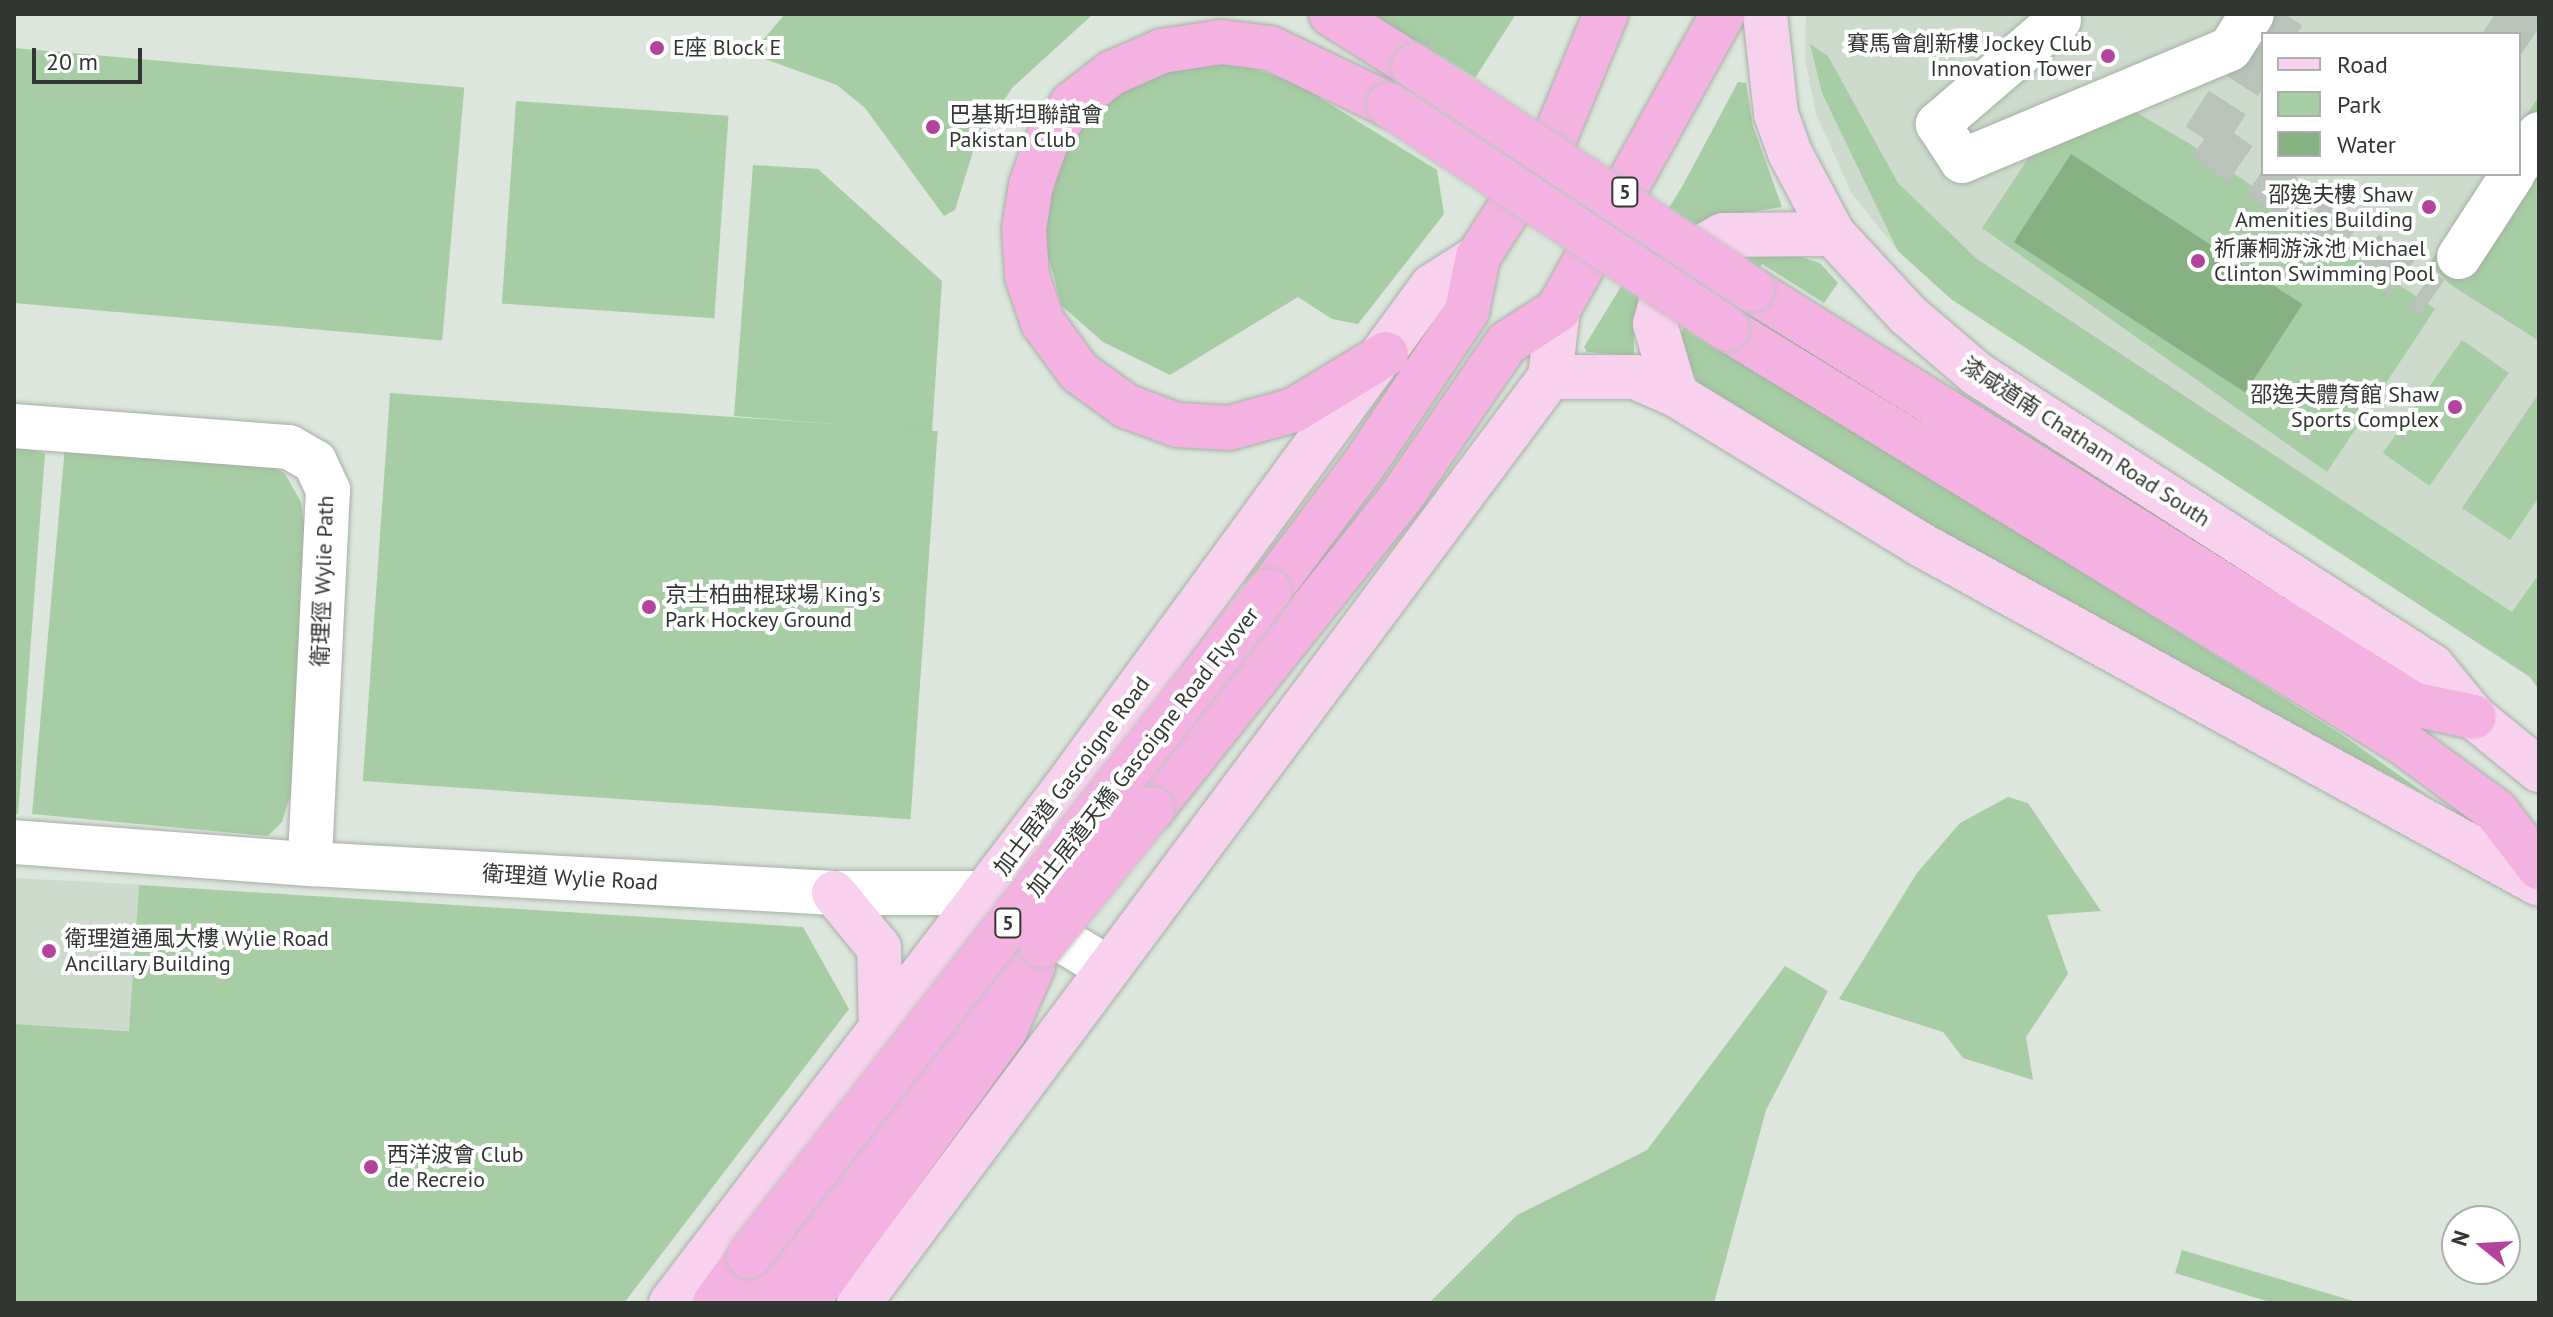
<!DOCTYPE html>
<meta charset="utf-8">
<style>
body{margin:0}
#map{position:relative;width:2553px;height:1317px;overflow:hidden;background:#dce6dc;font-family:"PT Sans","Noto Sans TC",sans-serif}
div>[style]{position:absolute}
.built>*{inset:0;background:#ccdbcb;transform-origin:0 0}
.green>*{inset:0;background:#a6cda3;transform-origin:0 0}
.water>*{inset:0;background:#87b083;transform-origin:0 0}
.minor-tunnel>*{height:44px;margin-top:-22px;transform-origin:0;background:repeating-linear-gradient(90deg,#bac3ba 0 44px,transparent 0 66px)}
.roads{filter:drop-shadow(0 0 2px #a6afa5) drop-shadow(0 0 2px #a6afa5)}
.minor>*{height:44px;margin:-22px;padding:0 22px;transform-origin:22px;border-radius:22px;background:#fff}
.major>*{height:44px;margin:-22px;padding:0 22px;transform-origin:22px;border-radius:22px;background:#f8d1ee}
.highway>*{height:44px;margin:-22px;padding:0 22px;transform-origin:22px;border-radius:22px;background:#f3b2e2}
.bridges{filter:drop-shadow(0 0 2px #c2c3c2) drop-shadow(0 0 2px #c2c3c2)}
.highway-bridge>*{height:44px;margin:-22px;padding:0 22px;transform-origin:22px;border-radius:22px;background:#f3b2e2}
.dots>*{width:22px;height:22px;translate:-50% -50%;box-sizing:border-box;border:4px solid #fff;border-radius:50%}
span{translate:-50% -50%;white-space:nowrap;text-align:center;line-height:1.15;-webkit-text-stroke:8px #fff;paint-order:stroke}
.shield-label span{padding:2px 6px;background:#fff;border:2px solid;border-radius:6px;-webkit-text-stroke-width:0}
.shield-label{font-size:20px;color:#323632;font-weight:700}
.poi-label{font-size:22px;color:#323632}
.right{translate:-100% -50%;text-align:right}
.left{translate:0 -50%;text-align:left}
.street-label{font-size:22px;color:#323632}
.frame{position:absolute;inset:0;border:16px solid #323632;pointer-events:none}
.legend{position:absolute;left:2261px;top:32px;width:260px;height:144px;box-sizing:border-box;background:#fff;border:2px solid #adafad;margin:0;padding:10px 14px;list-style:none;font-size:24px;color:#323632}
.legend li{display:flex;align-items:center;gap:16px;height:40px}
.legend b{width:40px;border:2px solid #adafad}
.north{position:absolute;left:2441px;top:1205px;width:80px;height:80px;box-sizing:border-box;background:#fff;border:2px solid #adafad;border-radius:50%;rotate:288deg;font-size:22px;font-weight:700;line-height:32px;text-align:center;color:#323632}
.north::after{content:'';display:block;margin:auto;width:28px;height:36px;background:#b4439e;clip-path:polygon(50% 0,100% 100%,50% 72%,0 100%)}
.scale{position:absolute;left:32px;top:48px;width:110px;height:36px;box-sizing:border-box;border:4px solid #323632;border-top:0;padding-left:10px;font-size:24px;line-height:28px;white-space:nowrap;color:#323632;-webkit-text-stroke:6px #fff;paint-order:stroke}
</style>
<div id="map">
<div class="built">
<div style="clip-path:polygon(evenodd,1806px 14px,2539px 14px,2539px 690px,2530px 677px,1951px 299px,1898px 251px,1852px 194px,1816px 114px,1805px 58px,1806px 14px,2263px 34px,2519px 34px,2519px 174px,2263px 174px,2263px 34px)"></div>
<div style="left:14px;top:878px;width:125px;height:146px;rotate:3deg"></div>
</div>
<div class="green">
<div style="clip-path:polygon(785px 14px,1089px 14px,1091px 16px,1012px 88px,975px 145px,955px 210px,944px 216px,865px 108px,837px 85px,751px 54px)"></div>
<div style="clip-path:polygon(1372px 14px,1516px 14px,1475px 78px)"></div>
<div style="clip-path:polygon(1810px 44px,1828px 56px,1898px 183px,1977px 259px,2512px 612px,2539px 574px,2539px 690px,2530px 677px,1951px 299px,1898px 251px,1822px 93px)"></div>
<div style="left:14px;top:48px;width:452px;height:254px;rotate:5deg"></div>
<div style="clip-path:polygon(1182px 57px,1245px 66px,1294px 82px,1437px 170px,1444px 214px,1358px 324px,1332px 319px,1298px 297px,1170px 375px,1103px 342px,1062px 306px,1046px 249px,1046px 202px,1058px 153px,1089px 104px)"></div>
<div style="clip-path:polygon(1738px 82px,1746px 83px,1753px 126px,1782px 207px,1727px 216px,1634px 327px,1634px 356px,1587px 352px,1584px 347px,1683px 185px)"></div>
<div style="clip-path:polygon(2073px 91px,2132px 110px,2190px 144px,2435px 309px,2327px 472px,1982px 228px)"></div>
<div style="clip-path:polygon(2539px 96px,2539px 341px,2451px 285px,2429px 264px,2487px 174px,2519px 174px,2519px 126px)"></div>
<div style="left:516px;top:101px;width:213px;height:203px;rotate:4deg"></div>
<div style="clip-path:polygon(753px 165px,818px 169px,942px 281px,932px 432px,734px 416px)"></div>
<div style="clip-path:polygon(1784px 252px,1820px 263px,1838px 283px,1824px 303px,1762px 264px,1715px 343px,2341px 734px,2430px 797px,1959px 548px,1699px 387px,1680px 342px,1691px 292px,1711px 270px,1739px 256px)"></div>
<div style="left:2462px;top:340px;width:57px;height:138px;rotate:35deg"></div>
<div style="left:390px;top:393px;width:549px;height:389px;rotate:4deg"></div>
<div style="clip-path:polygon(2539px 393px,2539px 497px,2510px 540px,2462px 508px)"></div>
<div style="clip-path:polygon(14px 447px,45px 453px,18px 814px,14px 814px)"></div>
<div style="clip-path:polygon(65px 447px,264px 460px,285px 474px,301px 502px,305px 532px,292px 790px,282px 822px,268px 836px,32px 814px)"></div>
<div style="clip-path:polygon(2008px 797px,2028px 803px,2101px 911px,2047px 915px,2068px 974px,2026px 1037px,2033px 1080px,1963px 1058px,1943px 1032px,1839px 999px,1917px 873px,1960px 823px)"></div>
<div style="clip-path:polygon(139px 885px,803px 927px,849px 1009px,624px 1303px,14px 1303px,14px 1024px,129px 1031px)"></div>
<div style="clip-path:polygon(1785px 966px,1828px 991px,1766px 1110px,1714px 1303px,1429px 1303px,1517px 1215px,1647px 1150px)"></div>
<div style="clip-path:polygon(2182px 1250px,2360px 1303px,2273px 1303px,2175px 1273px)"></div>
</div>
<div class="water">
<div style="left:2071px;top:154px;width:276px;height:105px;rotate:33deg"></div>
</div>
<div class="minor-tunnel">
<div style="left:2495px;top:14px;width:53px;rotate:33.4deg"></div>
<div style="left:2271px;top:34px;width:24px;rotate:-57deg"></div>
<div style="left:2263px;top:47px;width:109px;rotate:122.7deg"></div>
<div style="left:2204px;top:139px;width:278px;rotate:34.9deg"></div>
</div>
<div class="roads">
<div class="minor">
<div style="left:2059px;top:20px;width:160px;rotate:139.3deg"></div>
<div style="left:1938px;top:124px;width:44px;rotate:57deg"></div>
<div style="left:1962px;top:161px;width:290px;rotate:-22.7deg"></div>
<div style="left:2230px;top:49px;width:41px;rotate:-57.8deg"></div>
<div style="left:2519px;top:164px;width:36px;rotate:-56deg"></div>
<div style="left:2459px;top:257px;width:99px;rotate:-57deg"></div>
<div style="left:14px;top:426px;width:276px;rotate:4.4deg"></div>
<div style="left:289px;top:447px;width:30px;rotate:30deg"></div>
<div style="left:315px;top:462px;width:31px;rotate:65deg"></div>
<div style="left:328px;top:490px;width:374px;rotate:92.8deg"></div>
<div style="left:14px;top:842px;width:297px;rotate:4.3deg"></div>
<div style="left:310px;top:864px;width:525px;rotate:3.17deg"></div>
<div style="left:834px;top:893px;width:150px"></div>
<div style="left:984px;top:893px;width:143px;rotate:31.2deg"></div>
</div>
<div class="major">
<div style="left:1765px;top:14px;width:101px;rotate:83.7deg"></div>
<div style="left:1776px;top:114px;width:41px;rotate:70.3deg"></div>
<div style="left:1790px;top:153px;width:92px;rotate:62deg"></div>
<div style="left:1833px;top:234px;width:110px;rotate:47.2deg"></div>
<div style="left:1908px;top:315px;width:91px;rotate:40.5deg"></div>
<div style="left:1977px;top:374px;width:541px;rotate:32.69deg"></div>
<div style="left:2432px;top:666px;width:66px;rotate:50.5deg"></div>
<div style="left:2474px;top:717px;width:84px;rotate:39.2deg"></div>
<div style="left:1550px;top:377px;width:85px"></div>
<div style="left:1635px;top:377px;width:45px;rotate:23.7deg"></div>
<div style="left:1676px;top:395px;width:284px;rotate:31.4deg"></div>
<div style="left:1918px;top:543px;width:708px;rotate:28.77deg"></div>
<div style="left:1676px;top:395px;width:74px;rotate:-106.5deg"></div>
<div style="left:1655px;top:324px;width:39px;rotate:-75deg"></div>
<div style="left:1665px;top:286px;width:40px;rotate:-53deg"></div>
<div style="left:1689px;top:254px;width:39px;rotate:-29deg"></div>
<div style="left:1723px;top:235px;width:110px;rotate:-0.5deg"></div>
<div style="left:834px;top:893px;width:71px;rotate:50.7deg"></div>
<div style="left:879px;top:948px;width:80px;rotate:88.6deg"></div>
<div style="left:671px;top:1303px;width:647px;rotate:-52.6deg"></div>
<div style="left:1064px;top:789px;width:623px;rotate:-53.81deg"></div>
<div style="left:1432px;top:286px;width:54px;rotate:-32.2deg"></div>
<div style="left:859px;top:1303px;width:1155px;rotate:-53.27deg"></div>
<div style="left:1550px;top:377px;width:67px;rotate:-83.2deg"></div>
</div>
<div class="highway">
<div style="left:1331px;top:14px;width:98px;rotate:32.1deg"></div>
<div style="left:1752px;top:290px;width:780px;rotate:32.06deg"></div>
<div style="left:2413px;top:704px;width:62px;rotate:12deg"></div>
<div style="left:1727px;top:329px;width:791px;rotate:31.46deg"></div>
<div style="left:2402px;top:742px;width:117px;rotate:36.3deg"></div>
<div style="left:2496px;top:811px;width:71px;rotate:52.5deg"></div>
<div style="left:1386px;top:354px;width:108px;rotate:148.7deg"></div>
<div style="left:1294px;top:410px;width:67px;rotate:164.5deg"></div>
<div style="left:1229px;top:428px;width:52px;rotate:-176.7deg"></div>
<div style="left:1177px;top:425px;width:54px;rotate:-159.6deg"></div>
<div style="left:1126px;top:406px;width:58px;rotate:-144.1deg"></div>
<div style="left:1079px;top:372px;width:61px;rotate:-126.3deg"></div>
<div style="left:1043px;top:323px;width:50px;rotate:-108.8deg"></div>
<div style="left:1027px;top:276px;width:47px;rotate:-93.7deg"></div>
<div style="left:1024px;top:229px;width:45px;rotate:-81deg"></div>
<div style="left:1031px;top:185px;width:45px;rotate:-70.3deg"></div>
<div style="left:1046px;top:143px;width:47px;rotate:-56.3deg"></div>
<div style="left:1072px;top:104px;width:51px;rotate:-37.8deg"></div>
<div style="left:1112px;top:73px;width:55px;rotate:-23.7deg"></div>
<div style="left:1162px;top:51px;width:60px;rotate:-8.7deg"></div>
<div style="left:1221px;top:42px;width:49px;rotate:7deg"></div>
<div style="left:1270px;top:48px;width:132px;rotate:25.6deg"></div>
<div style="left:1269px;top:591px;width:156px;rotate:-53.1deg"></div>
<div style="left:1363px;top:466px;width:187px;rotate:-56.1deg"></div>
<div style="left:1467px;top:311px;width:55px;rotate:-78.5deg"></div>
<div style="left:1478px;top:257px;width:143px;rotate:-57.3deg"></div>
<div style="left:1555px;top:137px;width:133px;rotate:-67.5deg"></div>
<div style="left:1152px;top:809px;width:399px;rotate:-51.4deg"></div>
<div style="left:1401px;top:497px;width:187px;rotate:-55.5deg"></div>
<div style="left:1507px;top:343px;width:61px;rotate:-32.9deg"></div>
<div style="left:1558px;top:310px;width:339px;rotate:-60.9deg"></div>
<div style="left:715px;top:1303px;width:58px;rotate:-54.1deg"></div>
<div style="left:759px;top:1303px;width:372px;rotate:-53.3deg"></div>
<div style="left:981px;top:1005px;width:86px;rotate:-44.5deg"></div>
<div style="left:806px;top:1303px;width:338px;rotate:-53.9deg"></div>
<div style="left:1005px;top:1030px;width:70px;rotate:-66.4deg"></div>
</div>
</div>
<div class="bridges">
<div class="highway-bridge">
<div style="left:1414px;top:66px;width:405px;rotate:33.5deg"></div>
<div style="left:1389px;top:105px;width:405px;rotate:33.5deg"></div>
<div style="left:1042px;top:945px;width:175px;rotate:-51deg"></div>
<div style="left:749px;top:1256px;width:844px;rotate:-51.98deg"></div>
</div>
</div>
<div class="dots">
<div style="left:657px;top:48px;background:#b4439e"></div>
<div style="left:2108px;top:56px;background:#b4439e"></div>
<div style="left:933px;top:127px;background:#b4439e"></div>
<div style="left:2429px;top:207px;background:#b4439e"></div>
<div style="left:2198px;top:261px;background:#b4439e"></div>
<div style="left:2455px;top:407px;background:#b4439e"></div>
<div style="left:649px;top:607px;background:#b4439e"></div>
<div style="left:49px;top:951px;background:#b4439e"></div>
<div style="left:371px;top:1167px;background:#b4439e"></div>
</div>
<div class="shield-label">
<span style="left:1625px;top:192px">5</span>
<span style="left:1008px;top:923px">5</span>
</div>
<div class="poi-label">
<span class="right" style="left:2092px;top:56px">賽馬會創新樓 Jockey Club<br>Innovation Tower</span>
<span class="left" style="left:673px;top:48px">E座 Block E</span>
<span class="left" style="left:949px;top:127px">巴基斯坦聯誼會<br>Pakistan Club</span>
<span class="right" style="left:2413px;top:207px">邵逸夫樓 Shaw<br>Amenities Building</span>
<span class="left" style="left:2214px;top:261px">祈廉桐游泳池 Michael<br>Clinton Swimming Pool</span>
<span class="right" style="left:2439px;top:407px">邵逸夫體育館 Shaw<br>Sports Complex</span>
<span class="left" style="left:665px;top:607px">京士柏曲棍球場 King's<br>Park Hockey Ground</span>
<span class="left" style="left:65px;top:951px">衛理道通風大樓 Wylie Road<br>Ancillary Building</span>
<span class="left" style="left:387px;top:1167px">西洋波會 Club<br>de Recreio</span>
</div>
<div class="street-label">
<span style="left:2086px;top:442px;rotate:33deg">漆咸道南 Chatham Road South</span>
<span style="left:323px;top:581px;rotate:-88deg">衛理徑 Wylie Path</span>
<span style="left:1143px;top:752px;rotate:-52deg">加士居道天橋 Gascoigne Road Flyover</span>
<span style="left:1072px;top:776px;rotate:-53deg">加士居道 Gascoigne Road</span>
<span style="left:570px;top:878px;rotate:3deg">衛理道 Wylie Road</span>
</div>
<div class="frame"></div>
<ul class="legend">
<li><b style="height:10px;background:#f8d1ee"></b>Road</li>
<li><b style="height:22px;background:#a6cda3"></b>Park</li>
<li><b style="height:22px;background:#87b083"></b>Water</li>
</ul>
<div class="north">N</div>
<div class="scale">20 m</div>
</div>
